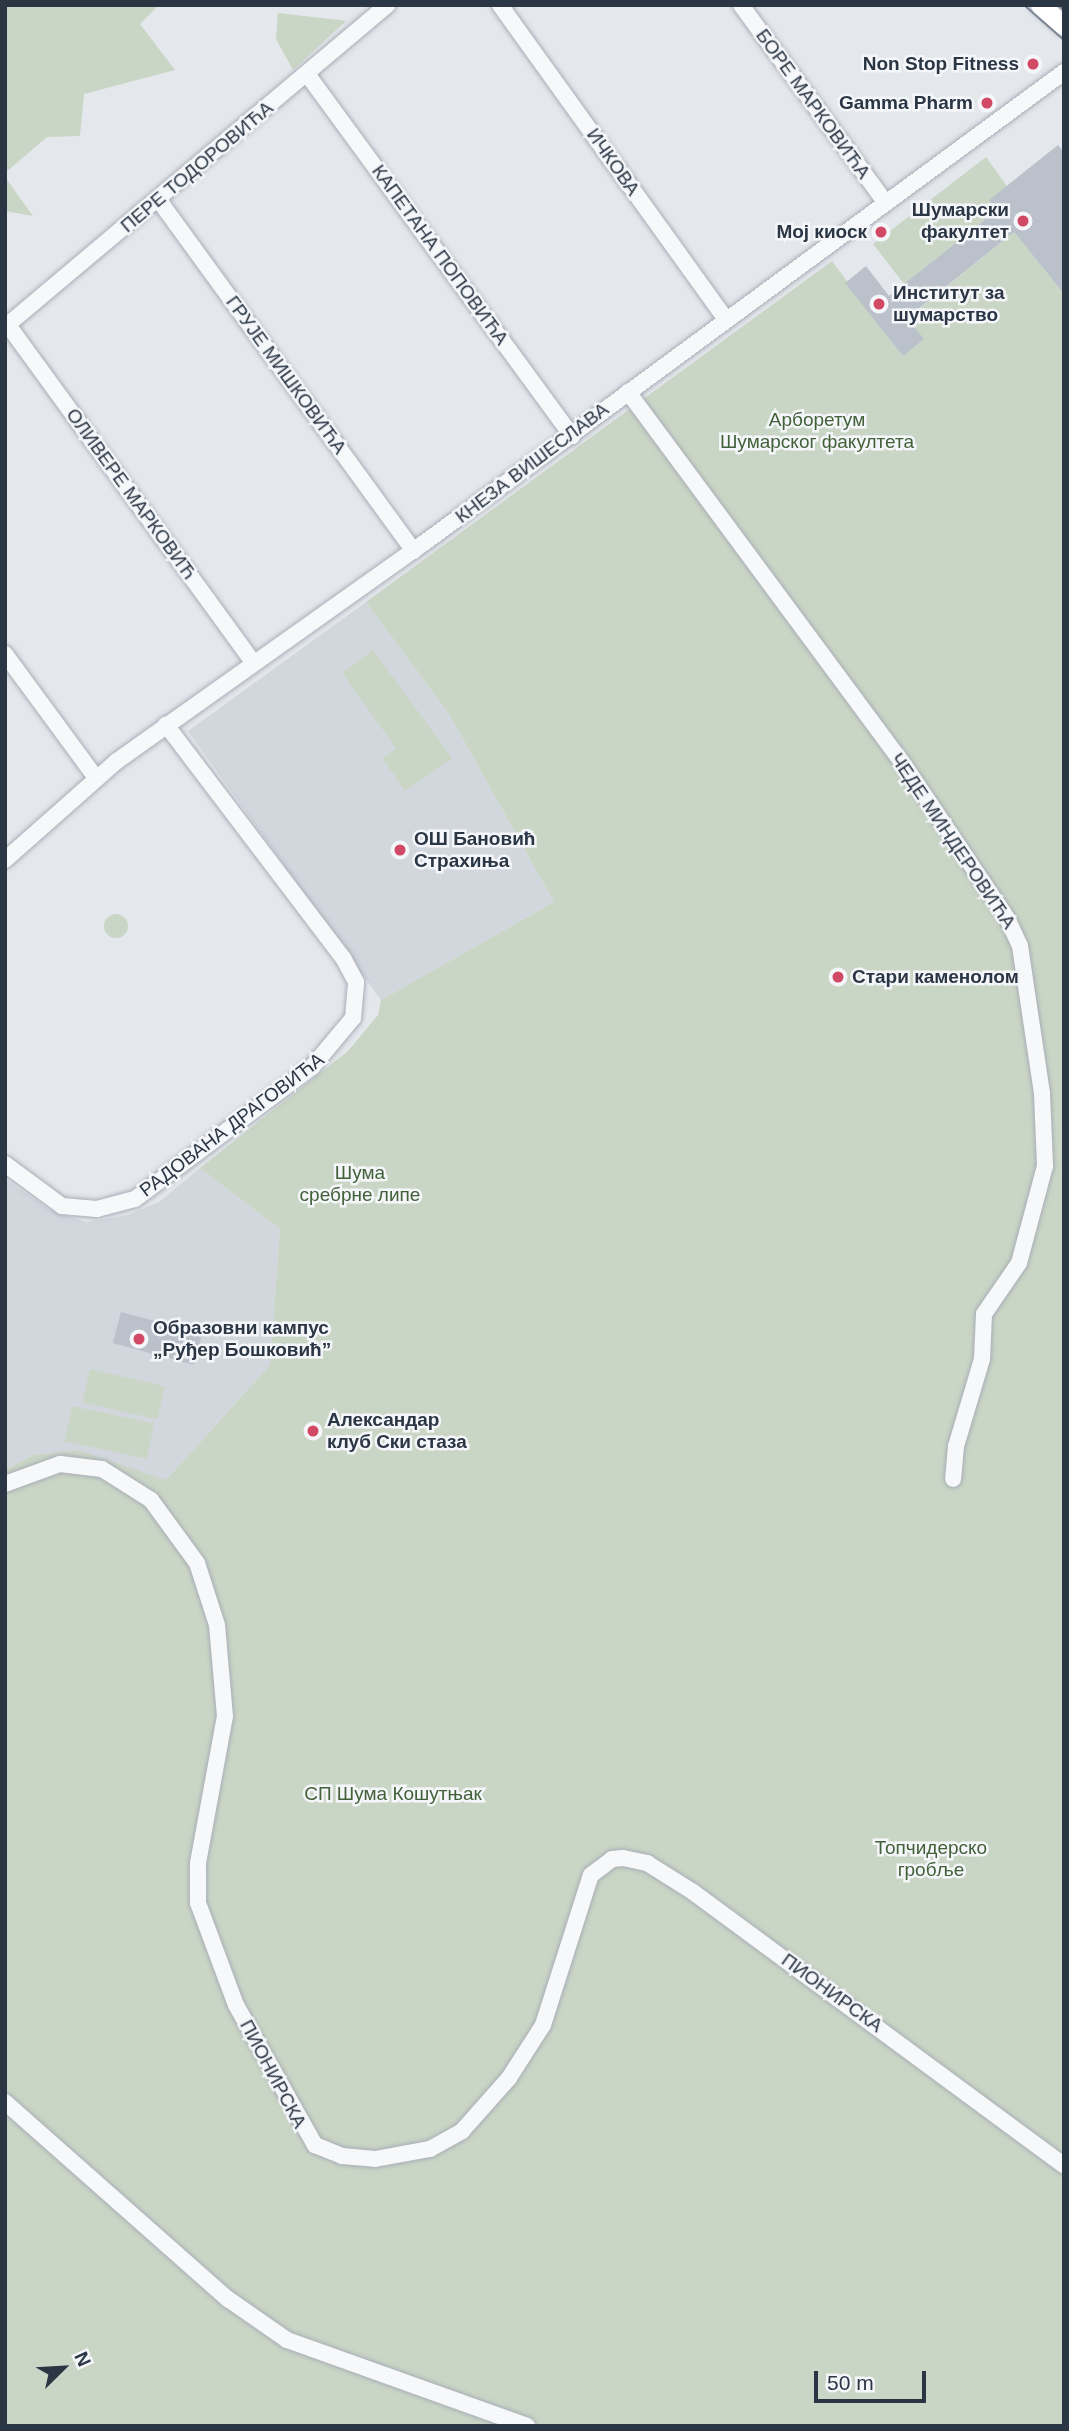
<!DOCTYPE html>
<meta charset="utf-8">
<style>
body{margin:0}
#map{position:relative;width:1069px;height:2431px;overflow:hidden;background:#e4e7ec;font-family:Arial,sans-serif}
div>[style]{position:absolute}
.built>*{inset:0;background:#d2d7de}
.green>*{inset:0;background:#cad6c5;transform-origin:0 0}
.round{border-radius:50%}
.building>*{inset:0;background:#bbc1ca;transform-origin:0 0}
.roads{filter:drop-shadow(0 0 2px #a9aeb7) drop-shadow(0 0 2px #a9aeb7)}
.minor>*{height:16px;margin:-8px;padding:0 8px;transform-origin:8px;border-radius:8px;background:#f7f8fa}
.major>*{height:19px;margin:-9.5px;padding:0 9.5px;transform-origin:9.5px;border-radius:9.5px;background:#fff}
.tram>*{height:2px;margin:-1px;padding:0 1px;transform-origin:1px;border-radius:1px;background:#7d8896}
.dots>*{width:19px;height:19px;translate:-50% -50%;box-sizing:border-box;border:4px solid #f4f6f9;border-radius:50%}
span{translate:-50% -50%;white-space:nowrap;text-align:center;line-height:1.15;-webkit-text-stroke:5px #f4f6f9;paint-order:stroke}
.poi-label{font-size:19px;color:#2b3645;font-weight:700}
.right{translate:-100% -50%;text-align:right}
.left{translate:0 -50%;text-align:left}
.street-label{font-size:19px;color:#2b3645}
.park-label{font-size:19px;color:#426138}
.frame{position:absolute;inset:0;border:7px solid #2b3645;pointer-events:none}
.north{position:absolute;left:28px;top:2333px;width:70px;height:70px;-webkit-text-stroke:5px #f4f6f9;paint-order:stroke;rotate:66deg;font-size:19px;font-weight:700;line-height:28px;text-align:center;color:#2b3645}
.north::after{content:'';display:block;margin:auto;width:24px;height:32px;background:#2b3645;clip-path:polygon(50% 0,100% 100%,50% 72%,0 100%)}
.scale{position:absolute;left:814px;top:2371px;width:112px;height:32px;box-sizing:border-box;border:4px solid #2b3645;border-top:0;padding-left:9px;font-size:21px;line-height:24px;white-space:nowrap;color:#2b3645;-webkit-text-stroke:5px #f4f6f9;paint-order:stroke}
</style>
<div id="map">
<div class="built">
<div style="clip-path:polygon(366px 602px,449px 714px,554px 902px,381px 1000px,188px 731px)"></div>
<div style="clip-path:polygon(200px 1168px,280px 1229px,270px 1365px,165px 1481px,78px 1450px,33px 1455px,5px 1470px,5px 1179px,50px 1210px,86px 1222px,128px 1215px,159px 1202px)"></div>
</div>
<div class="green">
<div style="clip-path:polygon(5px 5px,159px 5px,140px 24px,175px 70px,84px 94px,80px 136px,47px 137px,5px 173px)"></div>
<div style="clip-path:polygon(278px 13px,339px 20px,346px 21px,293px 70px,276px 39px)"></div>
<div style="clip-path:polygon(986px 157px,1007px 186px,990px 200px,997px 210px,904px 284px,873px 244px)"></div>
<div style="clip-path:polygon(5px 177px,33px 216px,5px 211px)"></div>
<div style="clip-path:polygon(1014px 232px,1064px 294px,1064px 2426px,5px 2426px,5px 1470px,33px 1455px,78px 1450px,166px 1480px,270px 1365px,280px 1229px,200px 1168px,348px 1051px,378px 1015px,381px 1000px,554px 902px,449px 714px,366px 602px,832px 261px,903px 356px,923px 339px,912px 325px,913px 314px)"></div>
<div style="clip-path:polygon(373px 650px,452px 758px,405px 791px,383px 759px,396px 748px,342px 673px)"></div>
<div class="round" style="left:104px;top:914px;width:24px;height:24px"></div>
<div style="left:90px;top:1369px;width:77px;height:34px;rotate:13deg"></div>
<div style="left:72px;top:1406px;width:84px;height:36px;rotate:12deg"></div>
</div>
<div class="building">
<div style="clip-path:polygon(1058px 145px,1064px 152px,1064px 294px,1014px 232px,907px 318px,924px 339px,903px 356px,845px 283px,866px 266px,889px 296px,997px 210px,989px 200px)"></div>
<div style="left:121px;top:1312px;width:84px;height:32px;rotate:15deg"></div>
</div>
<div class="roads">
<div class="minor">
<div style="left:500px;top:5px;width:387px;rotate:54.3deg"></div>
<div style="left:741px;top:5px;width:245px;rotate:53.8deg"></div>
<div style="left:307px;top:74px;width:449px;rotate:53.8deg"></div>
<div style="left:158px;top:199px;width:435px;rotate:54deg"></div>
<div style="left:8px;top:325px;width:418px;rotate:54deg"></div>
<div style="left:5px;top:327px;width:500px;rotate:-40.1deg"></div>
<div style="left:628px;top:392px;width:464px;rotate:53.5deg"></div>
<div style="left:904px;top:765px;width:184px;rotate:56.1deg"></div>
<div style="left:1007px;top:918px;width:31px;rotate:65deg"></div>
<div style="left:1020px;top:946px;width:150px;rotate:81.5deg"></div>
<div style="left:1042px;top:1094px;width:72px;rotate:87.6deg"></div>
<div style="left:1045px;top:1166px;width:100px;rotate:105deg"></div>
<div style="left:1019px;top:1263px;width:62px;rotate:124.5deg"></div>
<div style="left:984px;top:1314px;width:45px;rotate:92.5deg"></div>
<div style="left:982px;top:1359px;width:91px;rotate:106.6deg"></div>
<div style="left:956px;top:1446px;width:33px;rotate:95deg"></div>
<div style="left:5px;top:654px;width:154px;rotate:53.7deg"></div>
<div style="left:5px;top:860px;width:149px;rotate:-41.5deg"></div>
<div style="left:117px;top:761px;width:377px;rotate:-35.4deg"></div>
<div style="left:424px;top:543px;width:795px;rotate:-36.35deg"></div>
<div style="left:5px;top:1164px;width:71px;rotate:36.4deg"></div>
<div style="left:62px;top:1206px;width:35px;rotate:5deg"></div>
<div style="left:97px;top:1209px;width:39px;rotate:-15deg"></div>
<div style="left:135px;top:1199px;width:221px;rotate:-36.7deg"></div>
<div style="left:312px;top:1067px;width:64px;rotate:-50.1deg"></div>
<div style="left:353px;top:1018px;width:36px;rotate:-85deg"></div>
<div style="left:356px;top:982px;width:27px;rotate:-118deg"></div>
<div style="left:343px;top:958px;width:293px;rotate:-127.2deg"></div>
<div style="left:5px;top:1484px;width:59px;rotate:-20deg"></div>
<div style="left:60px;top:1464px;width:42px;rotate:6.8deg"></div>
<div style="left:102px;top:1469px;width:58px;rotate:32.3deg"></div>
<div style="left:151px;top:1500px;width:78px;rotate:53.9deg"></div>
<div style="left:197px;top:1563px;width:65px;rotate:72.1deg"></div>
<div style="left:217px;top:1625px;width:91px;rotate:85deg"></div>
<div style="left:225px;top:1716px;width:149px;rotate:100.4deg"></div>
<div style="left:198px;top:1863px;width:40px;rotate:90deg"></div>
<div style="left:198px;top:1903px;width:109px;rotate:69.6deg"></div>
<div style="left:236px;top:2005px;width:161px;rotate:60.6deg"></div>
<div style="left:315px;top:2145px;width:29px;rotate:22deg"></div>
<div style="left:342px;top:2156px;width:33px;rotate:5deg"></div>
<div style="left:375px;top:2159px;width:56px;rotate:-10.3deg"></div>
<div style="left:430px;top:2149px;width:37px;rotate:-29deg"></div>
<div style="left:462px;top:2131px;width:71px;rotate:-48.4deg"></div>
<div style="left:509px;top:2078px;width:63px;rotate:-57.3deg"></div>
<div style="left:543px;top:2025px;width:157px;rotate:-72.3deg"></div>
<div style="left:591px;top:1875px;width:26px;rotate:-37deg"></div>
<div style="left:612px;top:1859px;width:11px;rotate:-5deg"></div>
<div style="left:623px;top:1858px;width:25px;rotate:12deg"></div>
<div style="left:647px;top:1863px;width:54px;rotate:32.2deg"></div>
<div style="left:693px;top:1892px;width:461px;rotate:36.4deg"></div>
<div style="left:5px;top:2102px;width:298px;rotate:41.5deg"></div>
<div style="left:228px;top:2299px;width:72px;rotate:34.8deg"></div>
<div style="left:287px;top:2340px;width:255px;rotate:19.7deg"></div>
</div>
<div class="major">
<div style="left:1040px;top:5px;width:32px;rotate:41deg"></div>
</div>
</div>
<div class="tram">
<div style="left:1024px;top:5px;width:53px;rotate:41.2deg"></div>
<div style="left:1058px;top:5px;width:8px;rotate:40deg"></div>
</div>
<div class="dots">
<div style="left:1033px;top:64px;background:#d14965"></div>
<div style="left:987px;top:103px;background:#d14965"></div>
<div style="left:1023px;top:221px;background:#d14965"></div>
<div style="left:881px;top:232px;background:#d14965"></div>
<div style="left:879px;top:304px;background:#d14965"></div>
<div style="left:400px;top:850px;background:#d14965"></div>
<div style="left:838px;top:977px;background:#d14965"></div>
<div style="left:139px;top:1339px;background:#d14965"></div>
<div style="left:313px;top:1431px;background:#d14965"></div>
</div>
<div class="poi-label">
<span class="right" style="left:1019px;top:64px">Non Stop Fitness</span>
<span class="right" style="left:973px;top:103px">Gamma Pharm</span>
<span class="right" style="left:1009px;top:221px">Шумарски<br>факултет</span>
<span class="right" style="left:867px;top:232px">Мој киоск</span>
<span class="left" style="left:893px;top:304px">Институт за<br>шумарство</span>
<span class="left" style="left:414px;top:850px">ОШ Бановић<br>Страхиња</span>
<span class="left" style="left:852px;top:977px">Стари каменолом</span>
<span class="left" style="left:153px;top:1339px">Образовни кампус<br>„Руђер Бошковић”</span>
<span class="left" style="left:327px;top:1431px">Александар<br>клуб Ски стаза</span>
</div>
<div class="street-label">
<span style="left:813px;top:104px;rotate:54deg">БОРЕ МАРКОВИЋА</span>
<span style="left:613px;top:162px;rotate:55deg">ИЧКОВА</span>
<span style="left:197px;top:167px;rotate:-40deg">ПЕРЕ ТОДОРОВИЋА</span>
<span style="left:440px;top:255px;rotate:54deg">КАПЕТАНА ПОПОВИЋА</span>
<span style="left:286px;top:375px;rotate:54deg">ГРУЈЕ МИШКОВИЋА</span>
<span style="left:532px;top:463px;rotate:-37deg">КНЕЗА ВИШЕСЛАВА</span>
<span style="left:131px;top:494px;rotate:54deg">ОЛИВЕРЕ МАРКОВИЋ</span>
<span style="left:953px;top:841px;rotate:56deg">ЧЕДЕ МИНДЕРОВИЋА</span>
<span style="left:232px;top:1125px;rotate:-37deg">РАДОВАНА ДРАГОВИЋА</span>
<span style="left:832px;top:1993px;rotate:36deg">ПИОНИРСКА</span>
<span style="left:273px;top:2074px;rotate:62deg">ПИОНИРСКА</span>
</div>
<div class="park-label">
<span style="left:817px;top:431px">Арборетум<br>Шумарског факултета</span>
<span style="left:360px;top:1184px">Шума<br>сребрне липе</span>
<span style="left:393px;top:1794px">СП Шума Кошутњак</span>
<span style="left:931px;top:1859px">Топчидерско<br>гробље</span>
</div>
<div class="frame"></div>
<div class="north">N</div>
<div class="scale">50 m</div>
</div>
